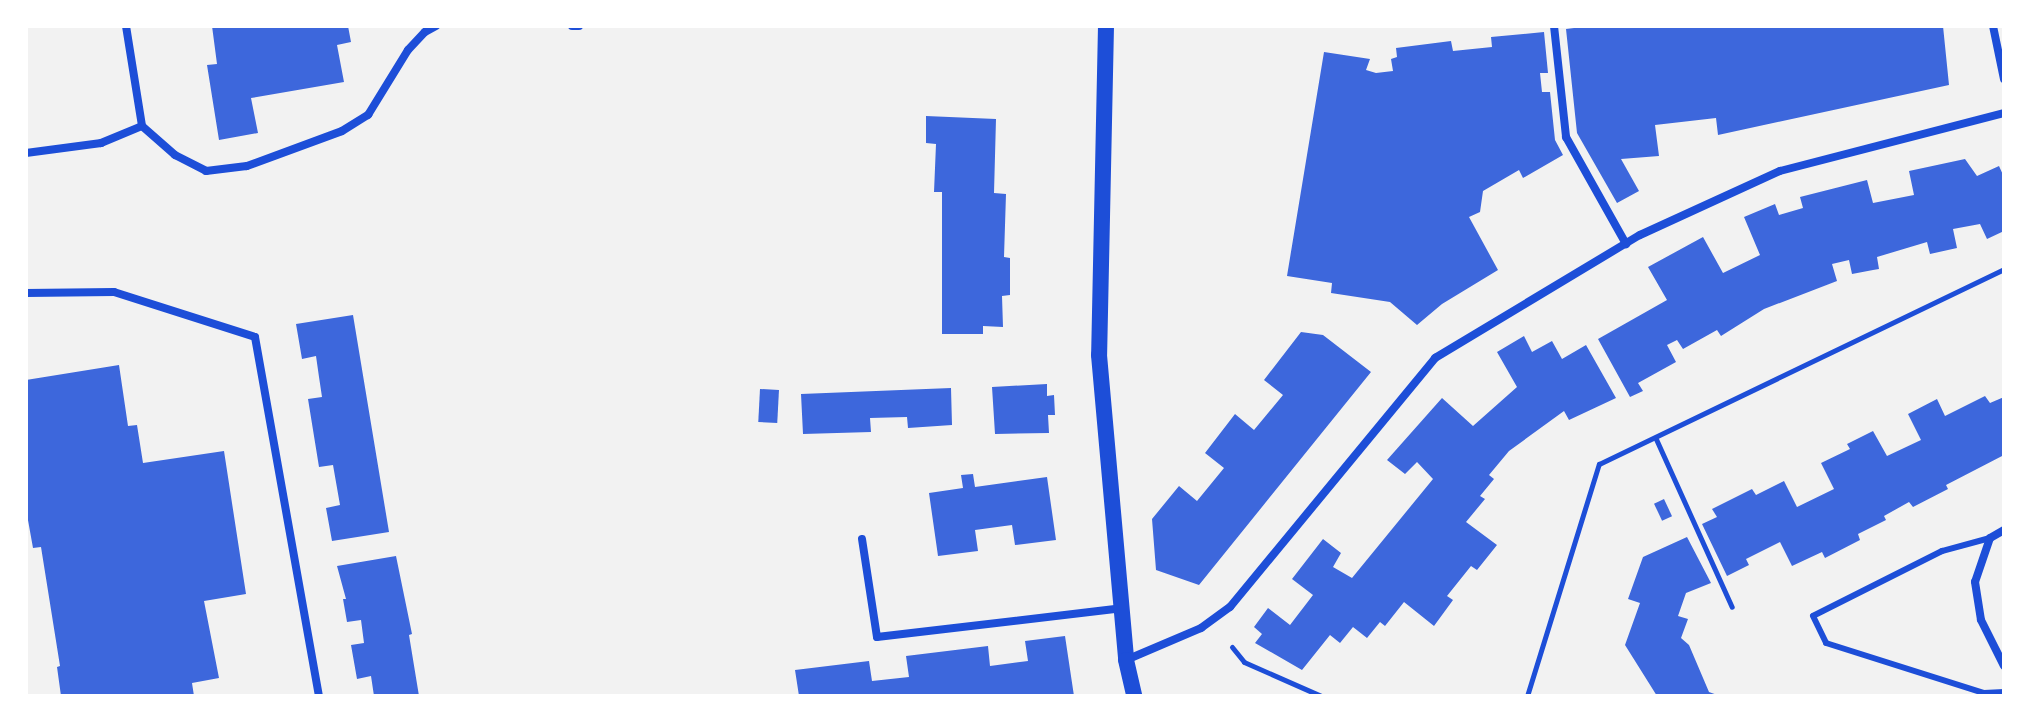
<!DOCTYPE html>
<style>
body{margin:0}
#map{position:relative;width:2030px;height:722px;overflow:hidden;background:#f2f2f2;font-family:Manrope,sans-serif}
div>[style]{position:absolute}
.building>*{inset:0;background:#3d67dc;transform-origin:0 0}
.path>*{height:5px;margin:-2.5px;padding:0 2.5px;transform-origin:2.5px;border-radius:2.5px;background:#1d4ed8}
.service>*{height:6px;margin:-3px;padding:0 3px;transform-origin:3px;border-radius:3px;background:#1d4ed8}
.minor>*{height:8px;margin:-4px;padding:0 4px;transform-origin:4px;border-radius:4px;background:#1d4ed8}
.secondary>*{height:16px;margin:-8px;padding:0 8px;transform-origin:8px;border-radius:8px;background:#1d4ed8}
span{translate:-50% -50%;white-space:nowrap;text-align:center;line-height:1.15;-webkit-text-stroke:8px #fff;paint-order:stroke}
.frame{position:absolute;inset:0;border:28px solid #fff;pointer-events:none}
</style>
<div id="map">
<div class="building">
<div style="clip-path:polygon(212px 26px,348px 26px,351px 42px,337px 45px,344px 82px,251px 98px,258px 133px,219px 140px,207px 65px,217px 64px)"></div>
<div style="clip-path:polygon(1590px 26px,1943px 26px,1949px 85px,1718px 135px,1716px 118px,1655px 125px,1659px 156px,1621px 159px,1639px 191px,1617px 203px,1577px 133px,1566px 29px)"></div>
<div style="clip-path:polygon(1544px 32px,1548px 73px,1540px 73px,1542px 92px,1550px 92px,1555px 140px,1563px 155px,1523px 178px,1519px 170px,1483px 191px,1480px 212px,1469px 217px,1498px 270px,1442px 304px,1417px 325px,1390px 302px,1331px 293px,1332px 283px,1287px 276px,1324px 52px,1370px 59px,1366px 70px,1376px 73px,1393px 71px,1391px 59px,1397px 57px,1396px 48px,1451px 41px,1453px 51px,1492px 47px,1491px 37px)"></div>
<div style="clip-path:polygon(926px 116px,996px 119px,994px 193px,1006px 194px,1004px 257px,1010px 258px,1010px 295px,1002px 296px,1003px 327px,983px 326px,983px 334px,942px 334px,942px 192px,934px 192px,936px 144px,926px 143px)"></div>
<div style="clip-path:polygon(1965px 159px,1977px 176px,1999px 166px,2004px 177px,2004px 231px,1987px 239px,1980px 224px,1953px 229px,1957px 248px,1930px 254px,1927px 242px,1877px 257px,1879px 269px,1873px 270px,1852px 274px,1849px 260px,1832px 264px,1837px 281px,1764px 309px,1721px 336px,1717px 330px,1683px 349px,1677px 340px,1667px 345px,1676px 362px,1638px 383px,1643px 391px,1630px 397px,1598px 339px,1667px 300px,1648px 267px,1703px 237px,1723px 273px,1760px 255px,1744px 217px,1775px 204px,1779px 215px,1803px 208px,1800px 197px,1867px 180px,1873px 203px,1914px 195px,1909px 171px)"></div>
<div style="clip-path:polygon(353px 315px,389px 532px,332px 541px,326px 508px,340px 505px,333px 465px,319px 467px,308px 399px,322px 397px,319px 377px,316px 356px,302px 359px,296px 324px)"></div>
<div style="clip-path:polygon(1301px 332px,1323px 335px,1371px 372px,1199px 585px,1156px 570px,1152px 519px,1179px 486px,1197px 501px,1224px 468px,1205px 453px,1235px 414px,1254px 430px,1283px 395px,1264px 380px)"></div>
<div style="clip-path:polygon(1524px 336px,1532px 352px,1552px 341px,1562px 359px,1586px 345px,1616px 398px,1569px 420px,1564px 411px,1509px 451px,1489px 475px,1494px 479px,1480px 496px,1485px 499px,1466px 522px,1497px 545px,1477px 570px,1471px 566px,1447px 596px,1453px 600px,1434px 626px,1404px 602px,1385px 626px,1380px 622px,1367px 638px,1353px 627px,1340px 643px,1330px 635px,1302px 670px,1255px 643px,1262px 634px,1254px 627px,1268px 608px,1290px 625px,1313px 595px,1292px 579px,1323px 539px,1341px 553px,1333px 567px,1352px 578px,1433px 479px,1417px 462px,1405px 474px,1387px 460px,1442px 398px,1473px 426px,1517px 387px,1497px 352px)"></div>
<div style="clip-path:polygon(119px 365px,128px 426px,137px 425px,143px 463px,224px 451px,246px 594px,204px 601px,219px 678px,192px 683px,194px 696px,61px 696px,57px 667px,60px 666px,41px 547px,33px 548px,26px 509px,26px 380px)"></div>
<div style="clip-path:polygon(1047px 384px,1047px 396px,1054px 395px,1055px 415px,1048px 415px,1049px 433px,995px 434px,992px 387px)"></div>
<div style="clip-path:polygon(951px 388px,952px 425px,908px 428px,907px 417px,870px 418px,871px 432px,803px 434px,801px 394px)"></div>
<div style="left:760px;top:389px;width:19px;height:33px;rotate:3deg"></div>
<div style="clip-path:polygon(1985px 396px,1990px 403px,2004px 397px,2004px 455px,1946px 485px,1948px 489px,1913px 507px,1909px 502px,1884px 516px,1886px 520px,1858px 534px,1860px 540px,1825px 558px,1822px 552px,1792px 566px,1780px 542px,1746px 559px,1749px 565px,1727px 576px,1702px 524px,1717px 517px,1712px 509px,1752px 489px,1756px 495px,1784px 481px,1797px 507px,1834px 489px,1821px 463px,1850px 449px,1847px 444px,1873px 431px,1887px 456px,1921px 440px,1908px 414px,1937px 399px,1945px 416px)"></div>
<div style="clip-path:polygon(973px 474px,975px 487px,1047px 477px,1056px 540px,1015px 545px,1012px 525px,975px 530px,978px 551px,938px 556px,929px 493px,963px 488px,961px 475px)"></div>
<div style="left:1664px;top:499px;width:19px;height:11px;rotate:65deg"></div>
<div style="clip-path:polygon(1687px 537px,1711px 583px,1686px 593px,1678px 616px,1688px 619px,1681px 638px,1689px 645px,1709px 692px,1720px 696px,1657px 696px,1625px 645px,1640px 603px,1628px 599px,1643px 557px)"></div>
<div style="clip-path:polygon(396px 556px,412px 634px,409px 635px,419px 696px,374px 696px,371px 676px,357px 679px,351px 645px,364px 643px,361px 620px,347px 622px,343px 599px,346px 599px,337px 566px)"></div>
<div style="clip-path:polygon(1065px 636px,1074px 696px,799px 696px,795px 670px,869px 661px,872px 681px,909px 677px,906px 656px,988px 646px,990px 666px,1028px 661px,1025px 641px)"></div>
</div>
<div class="path">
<div style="left:1656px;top:439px;width:184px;rotate:65.7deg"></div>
<div style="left:1232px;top:647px;width:19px;rotate:51deg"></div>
<div style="left:1244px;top:662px;width:84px;rotate:23.8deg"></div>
<div style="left:1527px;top:696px;width:243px;rotate:-72.8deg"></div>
<div style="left:1599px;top:464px;width:449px;rotate:-25.7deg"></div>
</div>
<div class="service">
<div style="left:1990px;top:538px;width:50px;rotate:164.8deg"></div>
<div style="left:1942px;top:551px;width:144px;rotate:153.3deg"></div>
<div style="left:1813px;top:616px;width:30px;rotate:64deg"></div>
<div style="left:1826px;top:643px;width:166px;rotate:17.6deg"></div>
<div style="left:1984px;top:693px;width:20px;rotate:-3deg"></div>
</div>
<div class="minor">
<div style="left:126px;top:26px;width:101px;rotate:80.9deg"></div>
<div style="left:572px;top:26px;width:7px"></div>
<div style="left:1554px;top:26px;width:112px;rotate:83.8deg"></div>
<div style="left:1566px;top:137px;width:123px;rotate:60.7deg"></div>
<div style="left:1993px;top:26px;width:54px;rotate:78.3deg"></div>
<div style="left:142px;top:126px;width:44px;rotate:41.3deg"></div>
<div style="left:175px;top:155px;width:35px;rotate:27deg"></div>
<div style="left:206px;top:171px;width:41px;rotate:-7deg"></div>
<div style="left:247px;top:166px;width:101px;rotate:-20.2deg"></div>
<div style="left:342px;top:131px;width:31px;rotate:-32deg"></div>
<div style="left:368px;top:115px;width:76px;rotate:-58.4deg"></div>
<div style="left:408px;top:50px;width:25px;rotate:-47deg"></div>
<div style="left:425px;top:32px;width:13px;rotate:-29deg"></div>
<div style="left:26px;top:153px;width:76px;rotate:-7.6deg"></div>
<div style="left:101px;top:143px;width:44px;rotate:-22.5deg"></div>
<div style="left:26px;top:293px;width:88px;rotate:-0.7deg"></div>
<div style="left:114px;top:292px;width:148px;rotate:17.7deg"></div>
<div style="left:255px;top:337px;width:365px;rotate:79.9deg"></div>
<div style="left:2004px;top:530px;width:16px;rotate:150deg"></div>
<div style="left:1990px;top:538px;width:46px;rotate:108.8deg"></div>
<div style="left:1975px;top:582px;width:38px;rotate:81deg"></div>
<div style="left:1981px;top:620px;width:51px;rotate:63.4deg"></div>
<div style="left:862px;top:539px;width:99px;rotate:81.3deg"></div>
<div style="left:877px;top:637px;width:248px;rotate:-6.7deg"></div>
<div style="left:1126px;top:660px;width:82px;rotate:-23.1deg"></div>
<div style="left:1201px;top:628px;width:36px;rotate:-36deg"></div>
<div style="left:1230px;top:607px;width:323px;rotate:-50.5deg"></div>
<div style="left:1435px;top:358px;width:239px;rotate:-31deg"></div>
<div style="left:1640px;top:235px;width:154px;rotate:-24.6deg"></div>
<div style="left:1780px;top:171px;width:231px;rotate:-14.5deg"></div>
</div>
<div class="secondary">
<div style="left:1106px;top:26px;width:329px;rotate:91.2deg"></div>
<div style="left:1099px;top:355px;width:306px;rotate:84.9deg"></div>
<div style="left:1126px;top:660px;width:37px;rotate:77deg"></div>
</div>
<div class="frame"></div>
</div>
